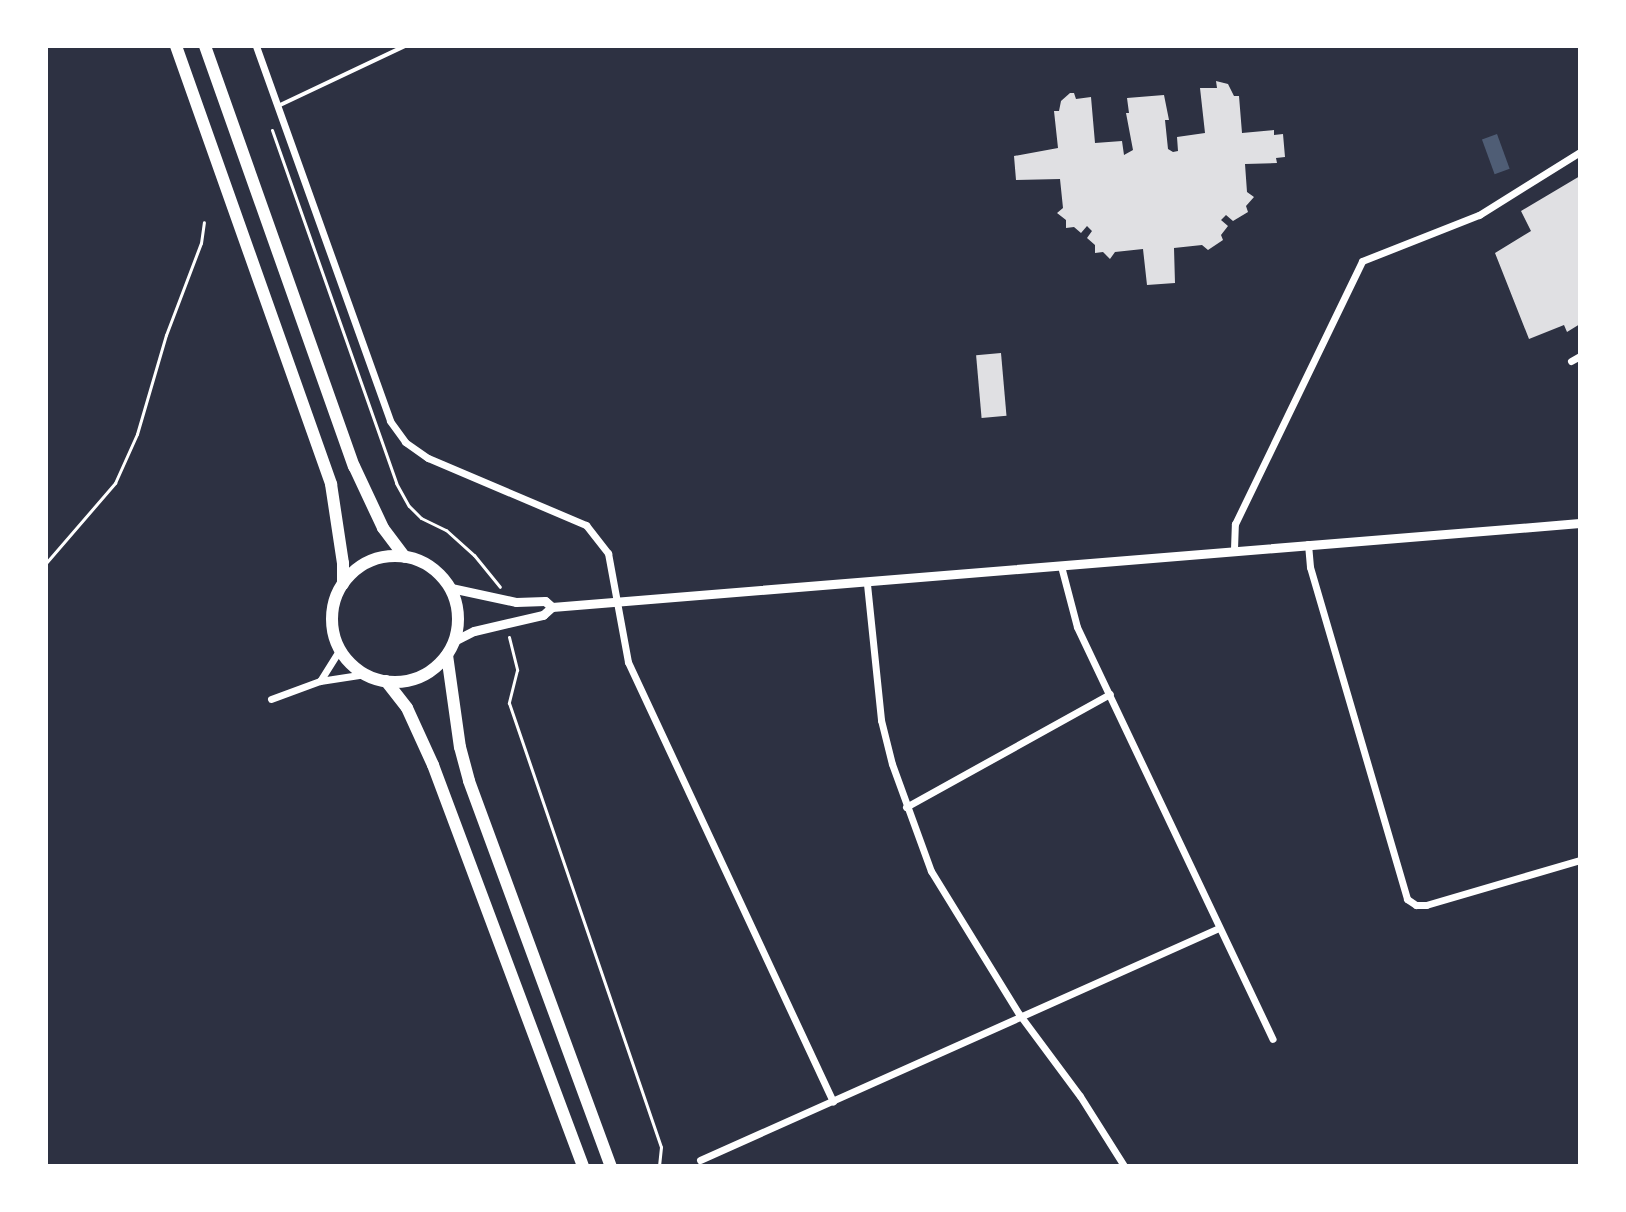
<!DOCTYPE html>
<style>
body{margin:0}
#map{position:relative;width:1626px;height:1212px;overflow:hidden;background:#2d3142;font-family:"Alegreya Sans",sans-serif}
div>[style]{position:absolute}
.water>*{inset:0;background:#4f5d75;transform-origin:0 0}
.building>*{inset:0;background:#e0e0e3;transform-origin:0 0}
.path>*{height:3px;margin:-1.5px;padding:0 1.5px;transform-origin:1.5px;border-radius:1.5px;background:#fff}
.service>*{height:4px;margin:-2px;padding:0 2px;transform-origin:2px;border-radius:2px;background:#fff}
.minor>*{height:7px;margin:-3.5px;padding:0 3.5px;transform-origin:3.5px;border-radius:3.5px;background:#fff}
.tertiary>*{height:9px;margin:-4.5px;padding:0 4.5px;transform-origin:4.5px;border-radius:4.5px;background:#fff}
.primary>*{height:12px;margin:-6px;padding:0 6px;transform-origin:6px;border-radius:6px;background:#fff}
.primary>.ring{margin:-6px;padding:0;box-sizing:content-box;background:none;border:12px solid #fff;border-radius:50%}
span{translate:-50% -50%;white-space:nowrap;text-align:center;line-height:1.15;-webkit-text-stroke:6px #fff;paint-order:stroke}
.frame{position:absolute;inset:0;border:48px solid #fff;pointer-events:none}
</style>
<div id="map">
<div class="water">
<div style="left:1497px;top:134px;width:37px;height:16px;rotate:70deg"></div>
</div>
<div class="building">
<div style="clip-path:polygon(1216px 81px,1228px 84px,1234px 96px,1239px 96px,1242px 133px,1274px 130px,1274px 135px,1283px 134px,1285px 157px,1276px 158px,1277px 163px,1245px 164px,1247px 192px,1254px 197px,1246px 206px,1248px 212px,1233px 221px,1226px 215px,1221px 220px,1228px 226px,1221px 235px,1223px 240px,1208px 250px,1202px 245px,1174px 248px,1175px 283px,1147px 285px,1143px 249px,1115px 252px,1110px 259px,1103px 252px,1095px 253px,1095px 245px,1087px 238px,1092px 231px,1087px 226px,1081px 233px,1074px 227px,1066px 228px,1066px 220px,1057px 213px,1063px 208px,1060px 179px,1016px 180px,1014px 156px,1058px 148px,1054px 111px,1059px 111px,1061px 101px,1070px 93px,1074px 93px,1076px 99px,1091px 97px,1095px 143px,1122px 141px,1124px 155px,1133px 150px,1126px 113px,1129px 113px,1127px 98px,1164px 95px,1169px 120px,1165px 120px,1168px 149px,1173px 152px,1178px 151px,1177px 137px,1205px 133px,1200px 88px,1217px 88px)"></div>
<div style="clip-path:polygon(1580px 176px,1580px 324px,1567px 332px,1564px 325px,1529px 339px,1495px 253px,1531px 231px,1521px 211px)"></div>
<div style="left:1001px;top:353px;width:63px;height:25px;rotate:85deg"></div>
</div>
<div class="path">
<div style="left:272px;top:130px;width:374px;rotate:70.6deg"></div>
<div style="left:396px;top:483px;width:26px;rotate:61deg"></div>
<div style="left:409px;top:506px;width:17px;rotate:45deg"></div>
<div style="left:421px;top:518px;width:28px;rotate:26deg"></div>
<div style="left:446px;top:530px;width:38px;rotate:42deg"></div>
<div style="left:474px;top:555px;width:41px;rotate:50.9deg"></div>
<div style="left:46px;top:563px;width:106px;rotate:-49.2deg"></div>
<div style="left:115px;top:483px;width:54px;rotate:-65.8deg"></div>
<div style="left:137px;top:434px;width:103px;rotate:-73.7deg"></div>
<div style="left:166px;top:335px;width:98px;rotate:-69.2deg"></div>
<div style="left:201px;top:243px;width:21px;rotate:-82deg"></div>
<div style="left:509px;top:637px;width:34px;rotate:76deg"></div>
<div style="left:517px;top:670px;width:34px;rotate:104deg"></div>
<div style="left:509px;top:703px;width:469px;rotate:71.1deg"></div>
<div style="left:661px;top:1147px;width:19px;rotate:96deg"></div>
</div>
<div class="service">
<div style="left:278px;top:106px;width:140px;rotate:-25.3deg"></div>
</div>
<div class="minor">
<div style="left:256px;top:46px;width:398px;rotate:70.3deg"></div>
<div style="left:390px;top:421px;width:26px;rotate:54deg"></div>
<div style="left:405px;top:442px;width:28px;rotate:35deg"></div>
<div style="left:428px;top:458px;width:172px;rotate:23deg"></div>
<div style="left:586px;top:525px;width:36px;rotate:52deg"></div>
<div style="left:608px;top:553px;width:111px;rotate:79.6deg"></div>
<div style="left:628px;top:662px;width:485px;rotate:65deg"></div>
<div style="left:1571px;top:361px;width:10px;rotate:-29deg"></div>
<div style="left:1308px;top:544px;width:23px;rotate:85deg"></div>
<div style="left:1310px;top:567px;width:346px;rotate:73.7deg"></div>
<div style="left:1407px;top:899px;width:11px;rotate:34deg"></div>
<div style="left:1416px;top:905px;width:10px"></div>
<div style="left:1426px;top:905px;width:160px;rotate:-16.3deg"></div>
<div style="left:1234px;top:549px;width:25px;rotate:-88deg"></div>
<div style="left:1235px;top:524px;width:292px;rotate:-64.2deg"></div>
<div style="left:1362px;top:261px;width:126px;rotate:-21.5deg"></div>
<div style="left:1479px;top:215px;width:119px;rotate:-32deg"></div>
<div style="left:1061px;top:566px;width:63px;rotate:75.3deg"></div>
<div style="left:1077px;top:627px;width:456px;rotate:64.6deg"></div>
<div style="left:867px;top:584px;width:137px;rotate:84.1deg"></div>
<div style="left:881px;top:720px;width:45px;rotate:76deg"></div>
<div style="left:892px;top:764px;width:114px;rotate:70deg"></div>
<div style="left:931px;top:871px;width:168px;rotate:58.4deg"></div>
<div style="left:1019px;top:1014px;width:102px;rotate:53.4deg"></div>
<div style="left:1080px;top:1096px;width:83px;rotate:57.8deg"></div>
<div style="left:320px;top:681px;width:38px;rotate:-58deg"></div>
<div style="left:271px;top:699px;width:52px;rotate:-20.2deg"></div>
<div style="left:320px;top:681px;width:46px;rotate:-8.8deg"></div>
<div style="left:906px;top:807px;width:233px;rotate:-29deg"></div>
<div style="left:700px;top:1160px;width:568px;rotate:-24.09deg"></div>
</div>
<div class="tertiary">
<div style="left:451px;top:588px;width:66px;rotate:12.2deg"></div>
<div style="left:516px;top:602px;width:29px;rotate:-2deg"></div>
<div style="left:545px;top:601px;width:9px;rotate:41deg"></div>
<div style="left:552px;top:607px;width:1031px;rotate:-4.67deg"></div>
<div style="left:454px;top:641px;width:22px;rotate:-27deg"></div>
<div style="left:474px;top:631px;width:71px;rotate:-13.1deg"></div>
<div style="left:543px;top:615px;width:12px;rotate:-42deg"></div>
</div>
<div class="primary">
<div style="left:176px;top:46px;width:465px;rotate:70.5deg"></div>
<div style="left:331px;top:484px;width:80px;rotate:81.4deg"></div>
<div style="left:343px;top:563px;width:21px;rotate:90deg"></div>
<div style="left:205px;top:46px;width:446px;rotate:70.5deg"></div>
<div style="left:354px;top:466px;width:68px;rotate:64.9deg"></div>
<div style="left:383px;top:528px;width:36px;rotate:53deg"></div>
<div class="ring" style="left:332px;top:556px;width:114px;height:114px"></div>
<div style="left:447px;top:655px;width:93px;rotate:82deg"></div>
<div style="left:460px;top:747px;width:35px;rotate:75deg"></div>
<div style="left:469px;top:781px;width:410px;rotate:69.8deg"></div>
<div style="left:386px;top:681px;width:34px;rotate:52deg"></div>
<div style="left:407px;top:708px;width:63px;rotate:65.5deg"></div>
<div style="left:433px;top:765px;width:428px;rotate:69.5deg"></div>
</div>
<div class="frame"></div>
</div>
